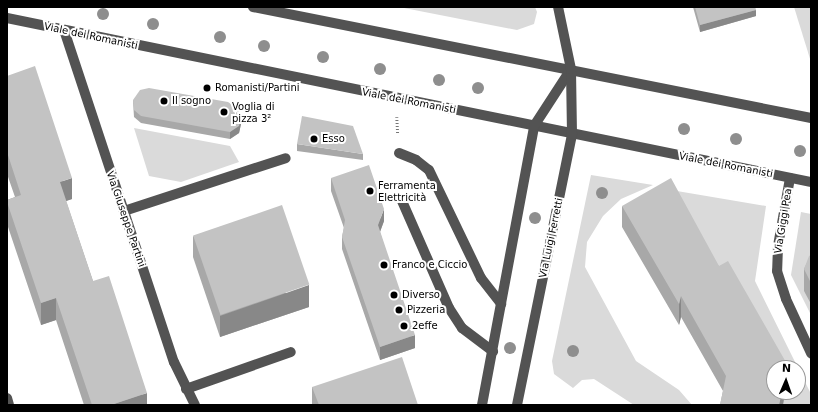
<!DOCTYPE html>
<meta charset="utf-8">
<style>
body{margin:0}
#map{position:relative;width:818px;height:412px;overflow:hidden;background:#fff;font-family:"DejaVu Sans",sans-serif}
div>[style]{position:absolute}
.green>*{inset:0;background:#dadada}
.path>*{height:2.5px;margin-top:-1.25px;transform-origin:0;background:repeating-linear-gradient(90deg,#757575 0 1px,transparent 0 3px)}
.minor>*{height:10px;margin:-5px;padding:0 5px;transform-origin:5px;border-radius:5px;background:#535353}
.trees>*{width:12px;height:12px;margin:-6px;border-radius:50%;background:#8e8e8e}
.wall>*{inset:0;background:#a8a8a8}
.shaded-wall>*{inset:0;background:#888}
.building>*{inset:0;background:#c3c3c3;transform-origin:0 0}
.dots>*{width:11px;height:11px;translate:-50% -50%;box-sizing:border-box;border:2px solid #fff;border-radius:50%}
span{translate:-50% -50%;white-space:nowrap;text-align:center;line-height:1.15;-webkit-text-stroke:4px #fff;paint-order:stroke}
.street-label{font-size:10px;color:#000}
.poi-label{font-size:10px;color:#000}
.left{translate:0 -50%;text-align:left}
.frame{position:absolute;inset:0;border:8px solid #000;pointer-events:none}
.north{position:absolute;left:766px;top:360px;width:40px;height:40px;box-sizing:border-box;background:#fff;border:1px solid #999;border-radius:50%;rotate:2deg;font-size:11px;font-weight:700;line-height:16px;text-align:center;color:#000}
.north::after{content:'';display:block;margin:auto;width:14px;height:18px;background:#000;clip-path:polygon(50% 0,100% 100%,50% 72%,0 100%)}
</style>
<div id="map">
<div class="green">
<div style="clip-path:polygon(399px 7px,535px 7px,537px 12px,534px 24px,517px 30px)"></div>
<div style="clip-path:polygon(794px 7px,811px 7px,811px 62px)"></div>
<div style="clip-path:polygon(134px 128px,230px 146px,239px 162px,181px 182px,149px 176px)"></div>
<div style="clip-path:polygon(591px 175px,653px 185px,621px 199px,603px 216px,587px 242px,585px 267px,636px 361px,679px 390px,692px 405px,634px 405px,594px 379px,582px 380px,573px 388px,554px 374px,552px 361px)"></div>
<div style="clip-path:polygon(671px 190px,766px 206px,755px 281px,798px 368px,777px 368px)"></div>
<div style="clip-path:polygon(801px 212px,811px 214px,811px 315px,791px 275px)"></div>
<div style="clip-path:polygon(798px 368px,810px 392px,810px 405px,783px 405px,785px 392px,798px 392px)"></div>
</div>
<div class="path">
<div style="left:397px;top:117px;width:17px;rotate:87deg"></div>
</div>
<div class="minor">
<div style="left:253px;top:7px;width:569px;rotate:11.25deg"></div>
<div style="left:7px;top:18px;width:821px;rotate:11.53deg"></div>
<div style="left:64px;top:30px;width:350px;rotate:71.7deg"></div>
<div style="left:174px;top:362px;width:48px;rotate:64deg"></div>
<div style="left:399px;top:153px;width:18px;rotate:22deg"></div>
<div style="left:416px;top:160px;width:16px;rotate:38deg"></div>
<div style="left:429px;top:170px;width:120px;rotate:64.3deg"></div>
<div style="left:481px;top:278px;width:33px;rotate:52deg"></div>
<div style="left:790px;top:178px;width:69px;rotate:100deg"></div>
<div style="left:778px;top:246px;width:25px;rotate:92deg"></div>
<div style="left:777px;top:271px;width:29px;rotate:72deg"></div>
<div style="left:786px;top:299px;width:60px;rotate:65.2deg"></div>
<div style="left:402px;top:201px;width:117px;rotate:66.3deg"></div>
<div style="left:449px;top:308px;width:24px;rotate:57deg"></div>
<div style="left:462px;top:328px;width:39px;rotate:37deg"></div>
<div style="left:124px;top:211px;width:170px;rotate:-18.1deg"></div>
<div style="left:186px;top:389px;width:111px;rotate:-19.4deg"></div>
<div style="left:7px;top:398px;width:7px;rotate:74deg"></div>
<div style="left:482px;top:405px;width:284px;rotate:-79.4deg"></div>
<div style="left:534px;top:126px;width:68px;rotate:-57deg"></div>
<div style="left:517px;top:405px;width:277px;rotate:-78.5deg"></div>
<div style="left:572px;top:134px;width:65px;rotate:-90.9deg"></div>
<div style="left:571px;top:69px;width:63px;rotate:-101.8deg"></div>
</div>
<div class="trees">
<div style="left:103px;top:14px"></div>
<div style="left:153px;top:24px"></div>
<div style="left:220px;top:37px"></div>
<div style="left:264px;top:46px"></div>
<div style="left:323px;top:57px"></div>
<div style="left:380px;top:69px"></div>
<div style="left:439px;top:80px"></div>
<div style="left:478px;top:88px"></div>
<div style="left:684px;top:129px"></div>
<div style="left:736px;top:139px"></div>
<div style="left:800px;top:151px"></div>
<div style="left:602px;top:193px"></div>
<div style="left:535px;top:218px"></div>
<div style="left:510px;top:348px"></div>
<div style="left:573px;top:351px"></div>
</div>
<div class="wall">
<div style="clip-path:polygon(693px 7px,755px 7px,756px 16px,700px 32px)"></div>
<div style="clip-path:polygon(7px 76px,72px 199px,66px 201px,93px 281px,147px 405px,84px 405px,56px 320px,41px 325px,7px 224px,7px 200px,15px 197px,7px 174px)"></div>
<div style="clip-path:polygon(133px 100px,241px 124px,239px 133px,230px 139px,141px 123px,134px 117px)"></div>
<div style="clip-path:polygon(297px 144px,363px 154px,363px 160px,297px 151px)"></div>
<div style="clip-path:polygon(331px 178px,384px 221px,380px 232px,415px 348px,380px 360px,342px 249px,342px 237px,344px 228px,331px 191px)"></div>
<div style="clip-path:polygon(622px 206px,719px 266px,787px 368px,774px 392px,785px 392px,783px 405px,720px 405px,723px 391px,681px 317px,679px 325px,622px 227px)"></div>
<div style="clip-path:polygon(193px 236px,309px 307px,220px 337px,193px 257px)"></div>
<div style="clip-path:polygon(811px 255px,811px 304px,804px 291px,804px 269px)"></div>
<div style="clip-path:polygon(312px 387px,418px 405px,312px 405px)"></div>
</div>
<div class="shaded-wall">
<div style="clip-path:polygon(756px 10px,756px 16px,700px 32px,700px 25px)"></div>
<div style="clip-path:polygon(241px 118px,241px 124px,239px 133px,230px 139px,230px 132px)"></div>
<div style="clip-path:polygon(72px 178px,72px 199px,60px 203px,60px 182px)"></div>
<div style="clip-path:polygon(384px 209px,384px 221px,378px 237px,378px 225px)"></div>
<div style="clip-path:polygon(309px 285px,309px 307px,220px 337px,220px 316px)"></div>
<div style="clip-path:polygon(681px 296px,681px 317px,679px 325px,679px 304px)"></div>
<div style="clip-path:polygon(56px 298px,56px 320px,41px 325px,41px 303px)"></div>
<div style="clip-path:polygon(415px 335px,415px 348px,380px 360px,380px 347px)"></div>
<div style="clip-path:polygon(782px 392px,785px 392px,783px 405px,779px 405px)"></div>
<div style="clip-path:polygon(147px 393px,147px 405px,111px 405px)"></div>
</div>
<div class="building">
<div style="clip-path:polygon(695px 7px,755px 7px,756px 10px,700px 25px)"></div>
<div style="clip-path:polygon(35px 66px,72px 178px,60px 182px,93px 281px,109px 276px,147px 393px,111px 405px,92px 405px,56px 298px,41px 303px,7px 202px,7px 200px,21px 195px,7px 152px,7px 76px)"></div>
<div style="clip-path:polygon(149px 88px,228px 102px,237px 108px,241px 118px,239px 126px,230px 132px,141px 116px,134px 110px,133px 100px,140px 90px)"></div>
<div style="clip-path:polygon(302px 116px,353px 126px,363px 154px,297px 144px)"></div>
<div style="clip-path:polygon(369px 165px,384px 209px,378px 225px,415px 335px,380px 347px,342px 237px,345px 220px,331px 178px)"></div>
<div style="clip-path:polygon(671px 178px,719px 266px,728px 261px,787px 364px,786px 368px,774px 368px,774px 392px,782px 392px,779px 405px,720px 405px,726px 376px,681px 296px,679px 304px,622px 206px)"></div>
<div style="left:282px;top:205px;width:84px;height:94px;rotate:71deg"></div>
<div style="clip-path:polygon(811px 255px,811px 283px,804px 269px,809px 256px)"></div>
<div style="clip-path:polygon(402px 357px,418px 405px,319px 405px,312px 387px)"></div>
</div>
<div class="dots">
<div style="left:207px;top:88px;background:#000"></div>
<div style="left:164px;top:101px;background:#000"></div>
<div style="left:224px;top:112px;background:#000"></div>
<div style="left:314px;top:139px;background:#000"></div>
<div style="left:370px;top:191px;background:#000"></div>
<div style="left:384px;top:265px;background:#000"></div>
<div style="left:394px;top:295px;background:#000"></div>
<div style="left:399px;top:310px;background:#000"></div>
<div style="left:404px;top:326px;background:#000"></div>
</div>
<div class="street-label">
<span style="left:91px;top:36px;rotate:12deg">Viale dei Romanisti</span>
<span style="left:409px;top:101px;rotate:11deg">Viale dei Romanisti</span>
<span style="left:726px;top:165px;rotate:11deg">Viale dei Romanisti</span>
<span style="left:126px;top:219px;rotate:71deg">Via Giuseppe Partini</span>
<span style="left:783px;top:221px;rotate:-81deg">Via Giggi Pea</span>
<span style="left:551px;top:238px;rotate:-78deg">Via Luigi Ferretti</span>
</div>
<div class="poi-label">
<span class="left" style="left:215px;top:88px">Romanisti/Partini</span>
<span class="left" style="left:172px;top:101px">Il sogno</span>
<span class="left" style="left:232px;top:112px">Voglia di<br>pizza 3²</span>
<span class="left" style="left:322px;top:139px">Esso</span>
<span class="left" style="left:378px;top:191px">Ferramenta<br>Elettricità</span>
<span class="left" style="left:392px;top:265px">Franco e Ciccio</span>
<span class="left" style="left:402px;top:295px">Diverso</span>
<span class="left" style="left:407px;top:310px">Pizzeria</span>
<span class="left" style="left:412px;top:326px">2effe</span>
</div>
<div class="frame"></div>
<div class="north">N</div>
</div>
